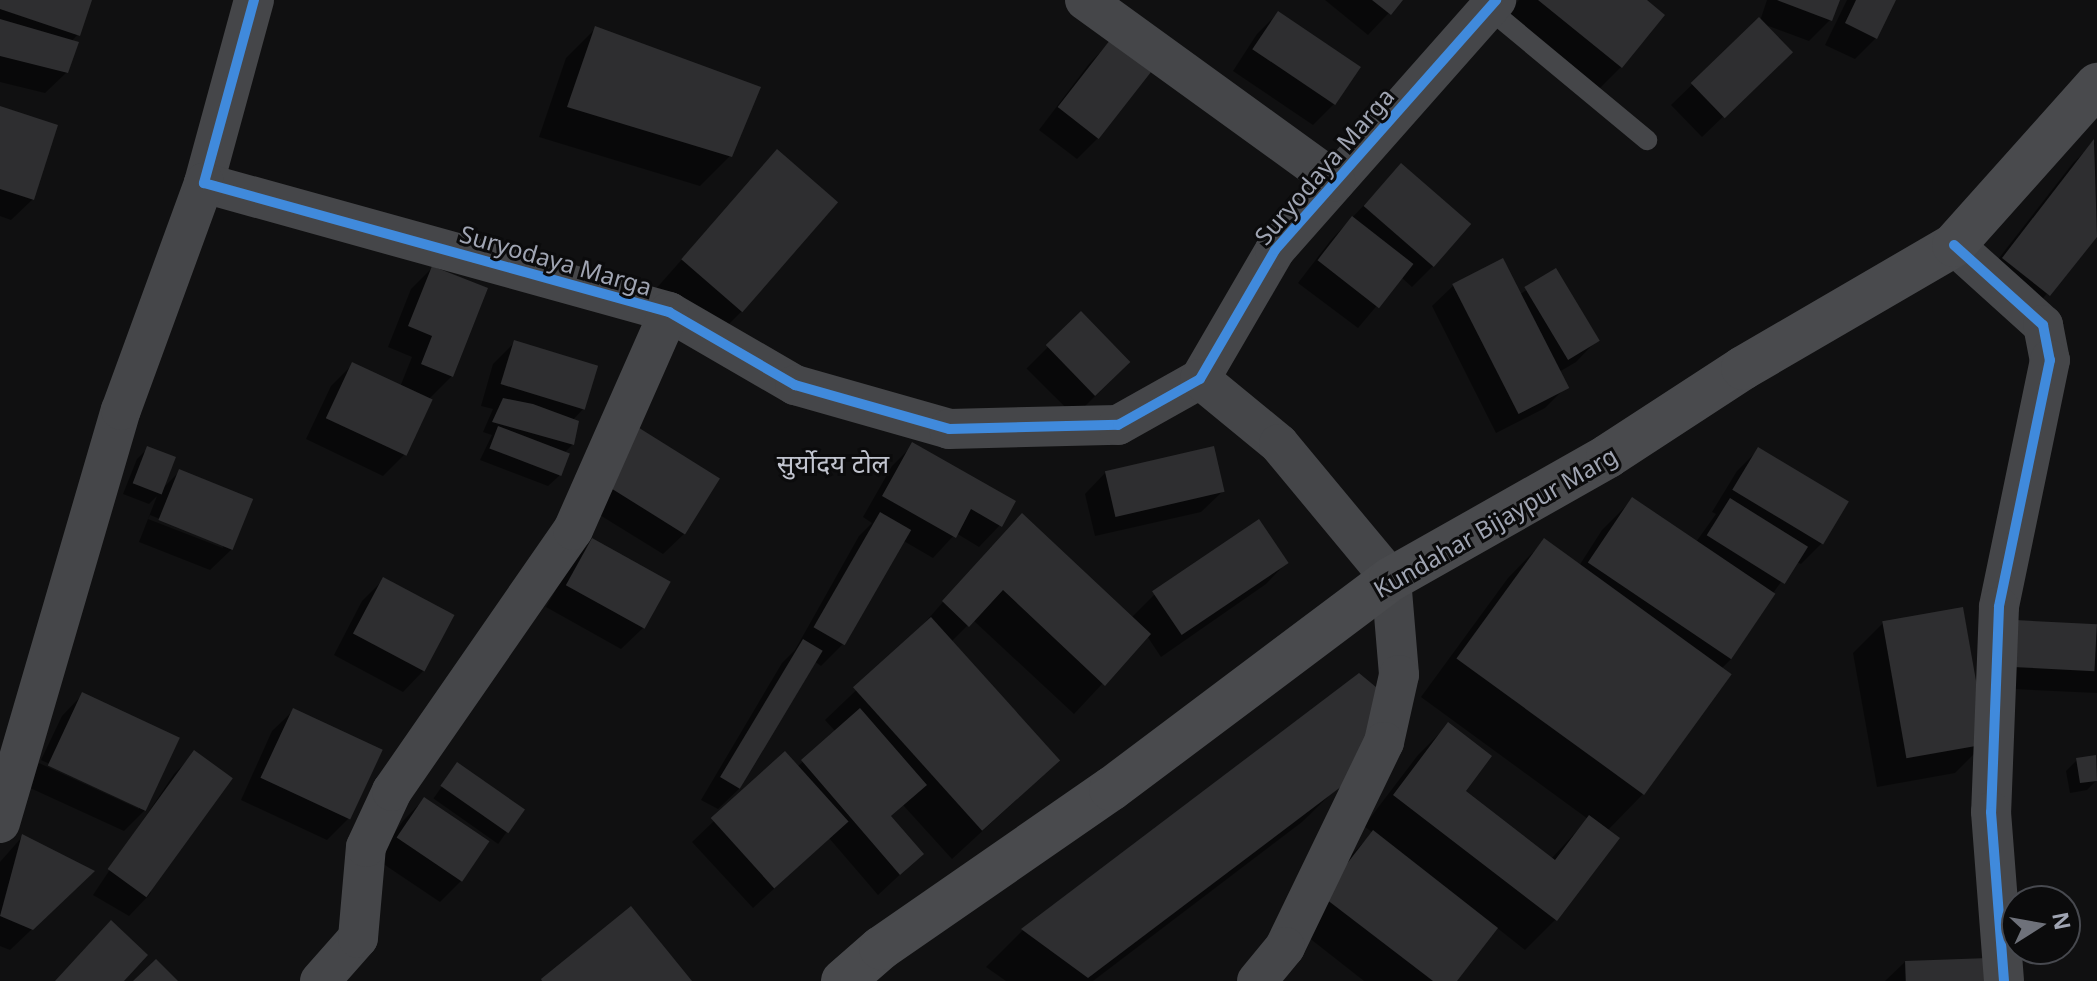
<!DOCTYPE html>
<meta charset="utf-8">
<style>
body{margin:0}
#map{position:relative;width:2097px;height:981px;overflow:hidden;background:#101011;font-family:"Noto Sans","Noto Sans Devanagari",sans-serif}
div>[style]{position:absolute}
.shadow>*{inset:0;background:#0007;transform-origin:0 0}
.building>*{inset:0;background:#2e2e30;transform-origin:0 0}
.lane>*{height:20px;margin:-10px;padding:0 10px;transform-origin:10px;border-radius:10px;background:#454649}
.street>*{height:40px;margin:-20px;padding:0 20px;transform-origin:20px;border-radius:20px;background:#454649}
.secondary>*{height:44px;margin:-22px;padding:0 22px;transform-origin:22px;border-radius:22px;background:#494a4d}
.cycleway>*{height:10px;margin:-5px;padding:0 5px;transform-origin:5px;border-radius:5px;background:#408adc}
span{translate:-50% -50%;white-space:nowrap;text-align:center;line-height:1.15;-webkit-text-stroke:6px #0b0b0c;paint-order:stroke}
.street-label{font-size:24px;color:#a0a5b3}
.neighbourhood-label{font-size:26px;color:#c1c4cf}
.north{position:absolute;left:2001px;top:885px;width:80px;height:80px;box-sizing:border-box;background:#0b0b0c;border:2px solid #47494f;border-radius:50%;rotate:79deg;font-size:22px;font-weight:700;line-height:32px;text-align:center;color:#a0a5b3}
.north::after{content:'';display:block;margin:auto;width:28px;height:36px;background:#6e717a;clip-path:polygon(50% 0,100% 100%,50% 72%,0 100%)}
</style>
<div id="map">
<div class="shadow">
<div style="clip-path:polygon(0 0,87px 0,78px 34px,71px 42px,67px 72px,45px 93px,0 82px)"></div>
<div style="clip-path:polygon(1325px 0,1401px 0,1368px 35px)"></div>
<div style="clip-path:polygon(1519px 0,1644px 0,1621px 67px,1600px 88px,1508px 14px)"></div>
<div style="clip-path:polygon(1767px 0,1838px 0,1830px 20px,1809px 41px,1763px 24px,1790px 52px,1702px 137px,1671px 105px,1761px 18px)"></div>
<div style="clip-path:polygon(1847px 0,1894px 0,1876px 38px,1855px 59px,1825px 45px)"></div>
<div style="clip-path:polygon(1278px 13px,1334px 104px,1313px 125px,1233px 71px,1257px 34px)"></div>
<div style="clip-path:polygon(596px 28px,730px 156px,700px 186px,539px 137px,566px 58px)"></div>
<div style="clip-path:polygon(1110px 42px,1148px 72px,1098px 138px,1077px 159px,1039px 130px,1089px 64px)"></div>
<div style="clip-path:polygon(0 108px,33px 199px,11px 220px,0 216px)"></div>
<div style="clip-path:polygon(2095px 142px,2097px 234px,2028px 316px,1982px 280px,2073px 163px)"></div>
<div style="clip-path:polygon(777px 152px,742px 311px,712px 341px,654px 291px)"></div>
<div style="clip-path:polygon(1401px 166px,1433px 266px,1412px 287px,1401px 277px,1358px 328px,1298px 283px,1331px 240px)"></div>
<div style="clip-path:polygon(432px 268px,452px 376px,428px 400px,404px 455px,383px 476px,306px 439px,331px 386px,353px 364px,400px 387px,412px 357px,388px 347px,411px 289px)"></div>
<div style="clip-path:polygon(1555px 271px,1597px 340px,1576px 362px,1559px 372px,1566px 387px,1545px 408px,1496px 433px,1432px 306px,1454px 285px,1519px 295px)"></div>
<div style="left:1081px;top:314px;width:68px;height:77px;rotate:45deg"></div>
<div style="clip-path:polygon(514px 343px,583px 409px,572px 421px,573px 444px,564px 453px,559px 476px,548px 486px,480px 460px,492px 435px,483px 432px,493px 409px,481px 406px,493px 364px)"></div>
<div style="clip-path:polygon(913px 445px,1000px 525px,979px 547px,956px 533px,933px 558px,902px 540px,843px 644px,821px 666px,814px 661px,740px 788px,718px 809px,701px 800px,782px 663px,795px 650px,859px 536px,872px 523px,863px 517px,892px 466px)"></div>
<div style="clip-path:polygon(evenodd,148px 448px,161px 490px,180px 471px,232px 549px,210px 570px,139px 542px,157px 496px,149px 504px,123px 494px,137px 459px,148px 448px,150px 515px,223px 544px,223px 548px,148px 519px,150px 515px)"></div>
<div style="clip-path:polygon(615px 450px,685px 533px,663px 554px,582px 504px)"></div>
<div style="clip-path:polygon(1758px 450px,1822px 543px,1801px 564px,1796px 562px,1773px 593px,1732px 658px,1720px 670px,1642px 795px,1607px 831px,1617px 838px,1555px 920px,1525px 950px,1496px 927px,1454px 981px,1364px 981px,1294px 926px,1343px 863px,1373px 833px,1364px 826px,1418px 755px,1448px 725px,1463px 792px,1551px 859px,1588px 819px,1421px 697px,1508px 578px,1544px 541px,1579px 566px,1602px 530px,1632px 500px,1696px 542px,1716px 514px,1712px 512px,1737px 471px)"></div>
<div style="clip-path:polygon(1106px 472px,1223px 491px,1201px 512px,1095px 536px,1085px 494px)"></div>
<div style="clip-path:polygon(1258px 522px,1287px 562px,1266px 584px,1161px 657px,1147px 636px,1074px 714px,973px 620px,951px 642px,1027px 790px,952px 859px,903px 805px,890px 817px,922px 854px,878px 895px,829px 838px,753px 908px,692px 842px,714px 821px,797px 767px,836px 732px,825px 720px,915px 634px,992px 546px,1131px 618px,1154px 595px)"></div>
<div style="clip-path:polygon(593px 540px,643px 628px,621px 649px,546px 607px,572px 562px)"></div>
<div style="clip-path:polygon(383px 580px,424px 670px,403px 692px,334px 655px,362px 601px)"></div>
<div style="clip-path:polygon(1883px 623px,1985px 743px,1955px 773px,1877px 787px,1853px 653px)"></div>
<div style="clip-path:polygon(2097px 626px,2097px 693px,1993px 688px,1995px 644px)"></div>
<div style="clip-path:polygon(1359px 675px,1340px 785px,1302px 822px,1093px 981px,1006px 981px,986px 967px,1023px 930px)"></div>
<div style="clip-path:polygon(83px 694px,145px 810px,124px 831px,28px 787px,39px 763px,139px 809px,139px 805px,41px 760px,62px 716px)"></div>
<div style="clip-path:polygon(294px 710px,380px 751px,348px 819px,327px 840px,241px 800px,272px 731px)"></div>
<div style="clip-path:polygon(195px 753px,150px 894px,129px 916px,93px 895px,174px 774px)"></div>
<div style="clip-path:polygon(2094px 757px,2097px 780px,2087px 790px,2070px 793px,2066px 771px,2077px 760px)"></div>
<div style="left:457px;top:765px;width:79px;height:41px;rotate:35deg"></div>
<div style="clip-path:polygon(424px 799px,487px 842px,461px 881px,440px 902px,376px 859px,403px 821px)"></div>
<div style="clip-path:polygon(22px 837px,71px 892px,10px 950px,0 946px,0 862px)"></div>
<div style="clip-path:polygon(1906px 961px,1988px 981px,1885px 981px)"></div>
</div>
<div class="building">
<div style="clip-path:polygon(0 0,92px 0,80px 36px,0 9px)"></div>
<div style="clip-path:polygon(1372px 0,1403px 0,1391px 15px)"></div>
<div style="clip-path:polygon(1538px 0,1647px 0,1665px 15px,1622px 68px)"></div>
<div style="clip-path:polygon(1777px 0,1840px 0,1832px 21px)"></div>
<div style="clip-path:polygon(1856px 0,1896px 0,1877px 39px,1845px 23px)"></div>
<div style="left:1278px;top:11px;width:100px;height:46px;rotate:34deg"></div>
<div style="left:1759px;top:17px;width:49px;height:95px;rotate:46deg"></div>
<div style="clip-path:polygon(0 19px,79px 42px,68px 73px,0 56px)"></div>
<div style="clip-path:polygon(595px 26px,761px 87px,732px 157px,567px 107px)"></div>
<div style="left:1110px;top:40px;width:52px;height:85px;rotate:38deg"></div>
<div style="clip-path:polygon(0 106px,58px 125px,34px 200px,0 189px)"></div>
<div style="clip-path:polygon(2094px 139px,2097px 237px,2050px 296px,2002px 258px)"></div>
<div style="left:777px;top:149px;width:81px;height:146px;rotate:41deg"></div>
<div style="left:1401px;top:163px;width:93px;height:57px;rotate:41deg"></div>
<div style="left:1352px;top:216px;width:78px;height:56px;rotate:38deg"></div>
<div style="left:1503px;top:258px;width:146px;height:57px;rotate:63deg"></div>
<div style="clip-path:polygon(432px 266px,488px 288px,453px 377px,421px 364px,432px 336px,408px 326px)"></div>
<div style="left:1556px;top:268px;width:85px;height:37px;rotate:59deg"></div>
<div style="left:1081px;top:311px;width:71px;height:49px;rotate:46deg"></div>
<div style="left:514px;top:340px;width:88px;height:46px;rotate:17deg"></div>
<div style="left:352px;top:362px;width:89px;height:62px;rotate:25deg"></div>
<div style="clip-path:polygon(503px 398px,533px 404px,579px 421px,574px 445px,492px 422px)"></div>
<div style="left:498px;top:426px;width:77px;height:24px;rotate:21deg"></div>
<div style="left:636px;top:426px;width:99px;height:66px;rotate:32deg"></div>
<div style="clip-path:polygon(912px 442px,1016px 501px,1002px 527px,971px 509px,956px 538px,882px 496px)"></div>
<div style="left:147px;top:446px;width:31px;height:40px;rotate:21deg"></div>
<div style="left:1214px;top:446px;width:47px;height:112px;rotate:77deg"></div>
<div style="left:1758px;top:447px;width:106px;height:50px;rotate:31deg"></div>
<div style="left:179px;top:469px;width:80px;height:55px;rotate:22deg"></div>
<div style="left:1632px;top:497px;width:173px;height:79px;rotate:34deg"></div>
<div style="left:1730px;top:498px;width:92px;height:44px;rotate:32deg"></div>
<div style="left:880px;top:512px;width:36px;height:133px;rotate:30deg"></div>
<div style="clip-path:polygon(1022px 513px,1151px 634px,1105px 686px,1003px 590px,969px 627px,942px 601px)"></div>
<div style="left:1259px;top:519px;width:53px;height:129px;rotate:56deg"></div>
<div style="left:592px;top:538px;width:90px;height:54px;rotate:29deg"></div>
<div style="left:1544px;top:538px;width:232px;height:149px;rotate:36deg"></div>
<div style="left:383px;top:577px;width:81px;height:64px;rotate:28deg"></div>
<div style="left:1963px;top:607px;width:139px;height:82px;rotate:80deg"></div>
<div style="left:931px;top:617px;width:193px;height:105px;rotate:48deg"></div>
<div style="left:2015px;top:620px;width:82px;height:47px;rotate:3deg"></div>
<div style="left:803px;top:639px;width:23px;height:161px;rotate:31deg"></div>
<div style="clip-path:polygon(1359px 673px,1388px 697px,1342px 786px,1088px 978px,1021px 929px)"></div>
<div style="left:82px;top:692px;width:108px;height:81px;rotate:25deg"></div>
<div style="left:293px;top:708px;width:99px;height:77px;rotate:25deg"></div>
<div style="clip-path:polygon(860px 708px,927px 785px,891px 816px,924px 854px,900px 875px,801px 760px)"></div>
<div style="clip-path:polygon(1448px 722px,1492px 756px,1466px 791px,1555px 860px,1589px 815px,1620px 838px,1557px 921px,1393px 795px)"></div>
<div style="left:194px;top:750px;width:48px;height:147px;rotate:36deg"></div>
<div style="left:785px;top:751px;width:95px;height:100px;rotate:48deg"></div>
<div style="clip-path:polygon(2096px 755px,2097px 781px,2080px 783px,2076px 758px)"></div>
<div style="left:457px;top:762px;width:83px;height:29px;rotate:35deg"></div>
<div style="left:424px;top:797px;width:79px;height:49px;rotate:34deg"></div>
<div style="clip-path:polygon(1373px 830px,1498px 928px,1457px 981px,1433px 981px,1322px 896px)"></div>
<div style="clip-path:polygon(22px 834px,95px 871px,33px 930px,0 916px)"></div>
<div style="clip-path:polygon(631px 906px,692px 981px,542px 981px,541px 979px)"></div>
<div style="clip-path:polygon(111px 920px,148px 955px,124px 981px,55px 981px)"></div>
<div style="left:1989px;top:958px;width:23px;height:84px;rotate:88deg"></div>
<div style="clip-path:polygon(156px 959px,178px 981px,133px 981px)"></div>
</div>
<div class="lane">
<div style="left:1488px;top:8px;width:207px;rotate:39.7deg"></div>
</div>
<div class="street">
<div style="left:254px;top:0;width:190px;rotate:105.3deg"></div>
<div style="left:204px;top:183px;width:483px;rotate:15.5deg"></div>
<div style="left:669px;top:312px;width:146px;rotate:30.1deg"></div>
<div style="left:795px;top:385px;width:160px;rotate:15.9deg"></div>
<div style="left:949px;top:429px;width:169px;rotate:-1.4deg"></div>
<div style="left:1118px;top:425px;width:94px;rotate:-29.3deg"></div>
<div style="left:1200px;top:379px;width:149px;rotate:-59.8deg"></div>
<div style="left:1275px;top:250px;width:334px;rotate:-48.5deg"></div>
<div style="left:1085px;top:0;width:309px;rotate:35.9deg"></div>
<div style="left:1954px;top:245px;width:120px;rotate:42deg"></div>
<div style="left:2043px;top:325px;width:36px;rotate:79deg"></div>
<div style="left:2050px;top:360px;width:252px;rotate:101.7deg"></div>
<div style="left:1999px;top:607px;width:205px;rotate:92.2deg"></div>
<div style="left:1991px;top:812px;width:169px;rotate:85.6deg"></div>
<div style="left:1200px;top:379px;width:102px;rotate:39.4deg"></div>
<div style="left:1279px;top:444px;width:175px;rotate:50.3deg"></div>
<div style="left:1391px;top:579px;width:96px;rotate:85.2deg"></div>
<div style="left:1399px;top:675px;width:69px;rotate:102.6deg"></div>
<div style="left:1384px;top:742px;width:228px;rotate:115.8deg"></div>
<div style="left:1285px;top:947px;width:44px;rotate:129.5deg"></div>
<div style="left:0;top:823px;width:430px;rotate:-73.7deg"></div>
<div style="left:121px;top:410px;width:242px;rotate:-69.9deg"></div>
<div style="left:320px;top:981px;width:57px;rotate:-48.5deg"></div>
<div style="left:358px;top:938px;width:91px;rotate:-85deg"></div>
<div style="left:366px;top:847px;width:62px;rotate:-65.1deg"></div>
<div style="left:392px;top:791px;width:318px;rotate:-55.3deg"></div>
<div style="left:573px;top:530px;width:238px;rotate:-66.2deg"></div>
</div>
<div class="secondary">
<div style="left:843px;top:981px;width:50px;rotate:-41deg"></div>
<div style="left:881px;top:948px;width:280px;rotate:-34.7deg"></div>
<div style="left:1111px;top:789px;width:350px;rotate:-36.9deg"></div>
<div style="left:1391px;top:579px;width:249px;rotate:-29.5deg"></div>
<div style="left:1608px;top:456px;width:161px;rotate:-33.1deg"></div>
<div style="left:1743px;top:368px;width:244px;rotate:-30.2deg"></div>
<div style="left:1954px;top:245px;width:215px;rotate:-48.2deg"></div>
</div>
<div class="cycleway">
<div style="left:254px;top:0;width:190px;rotate:105.3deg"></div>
<div style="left:204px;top:183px;width:483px;rotate:15.5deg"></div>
<div style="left:669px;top:312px;width:146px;rotate:30.1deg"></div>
<div style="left:795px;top:385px;width:160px;rotate:15.9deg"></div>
<div style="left:949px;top:429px;width:169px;rotate:-1.4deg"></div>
<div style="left:1118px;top:425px;width:94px;rotate:-29.3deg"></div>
<div style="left:1200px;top:379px;width:149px;rotate:-59.8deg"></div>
<div style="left:1275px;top:250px;width:334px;rotate:-48.5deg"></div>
<div style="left:1954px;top:245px;width:120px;rotate:42deg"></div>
<div style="left:2043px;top:325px;width:36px;rotate:79deg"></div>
<div style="left:2050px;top:360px;width:252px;rotate:101.7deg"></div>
<div style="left:1999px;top:607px;width:205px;rotate:92.2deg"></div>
<div style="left:1991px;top:812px;width:169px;rotate:85.6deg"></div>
</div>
<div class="street-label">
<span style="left:1324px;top:166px;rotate:-49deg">Suryodaya Marga</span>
<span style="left:556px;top:260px;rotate:16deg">Suryodaya Marga</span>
<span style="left:1495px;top:522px;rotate:-30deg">Kundahar Bijaypur Marg</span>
</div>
<div class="neighbourhood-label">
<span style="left:833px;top:464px">सुर्योदय टोल</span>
</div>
<div class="north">N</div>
</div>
